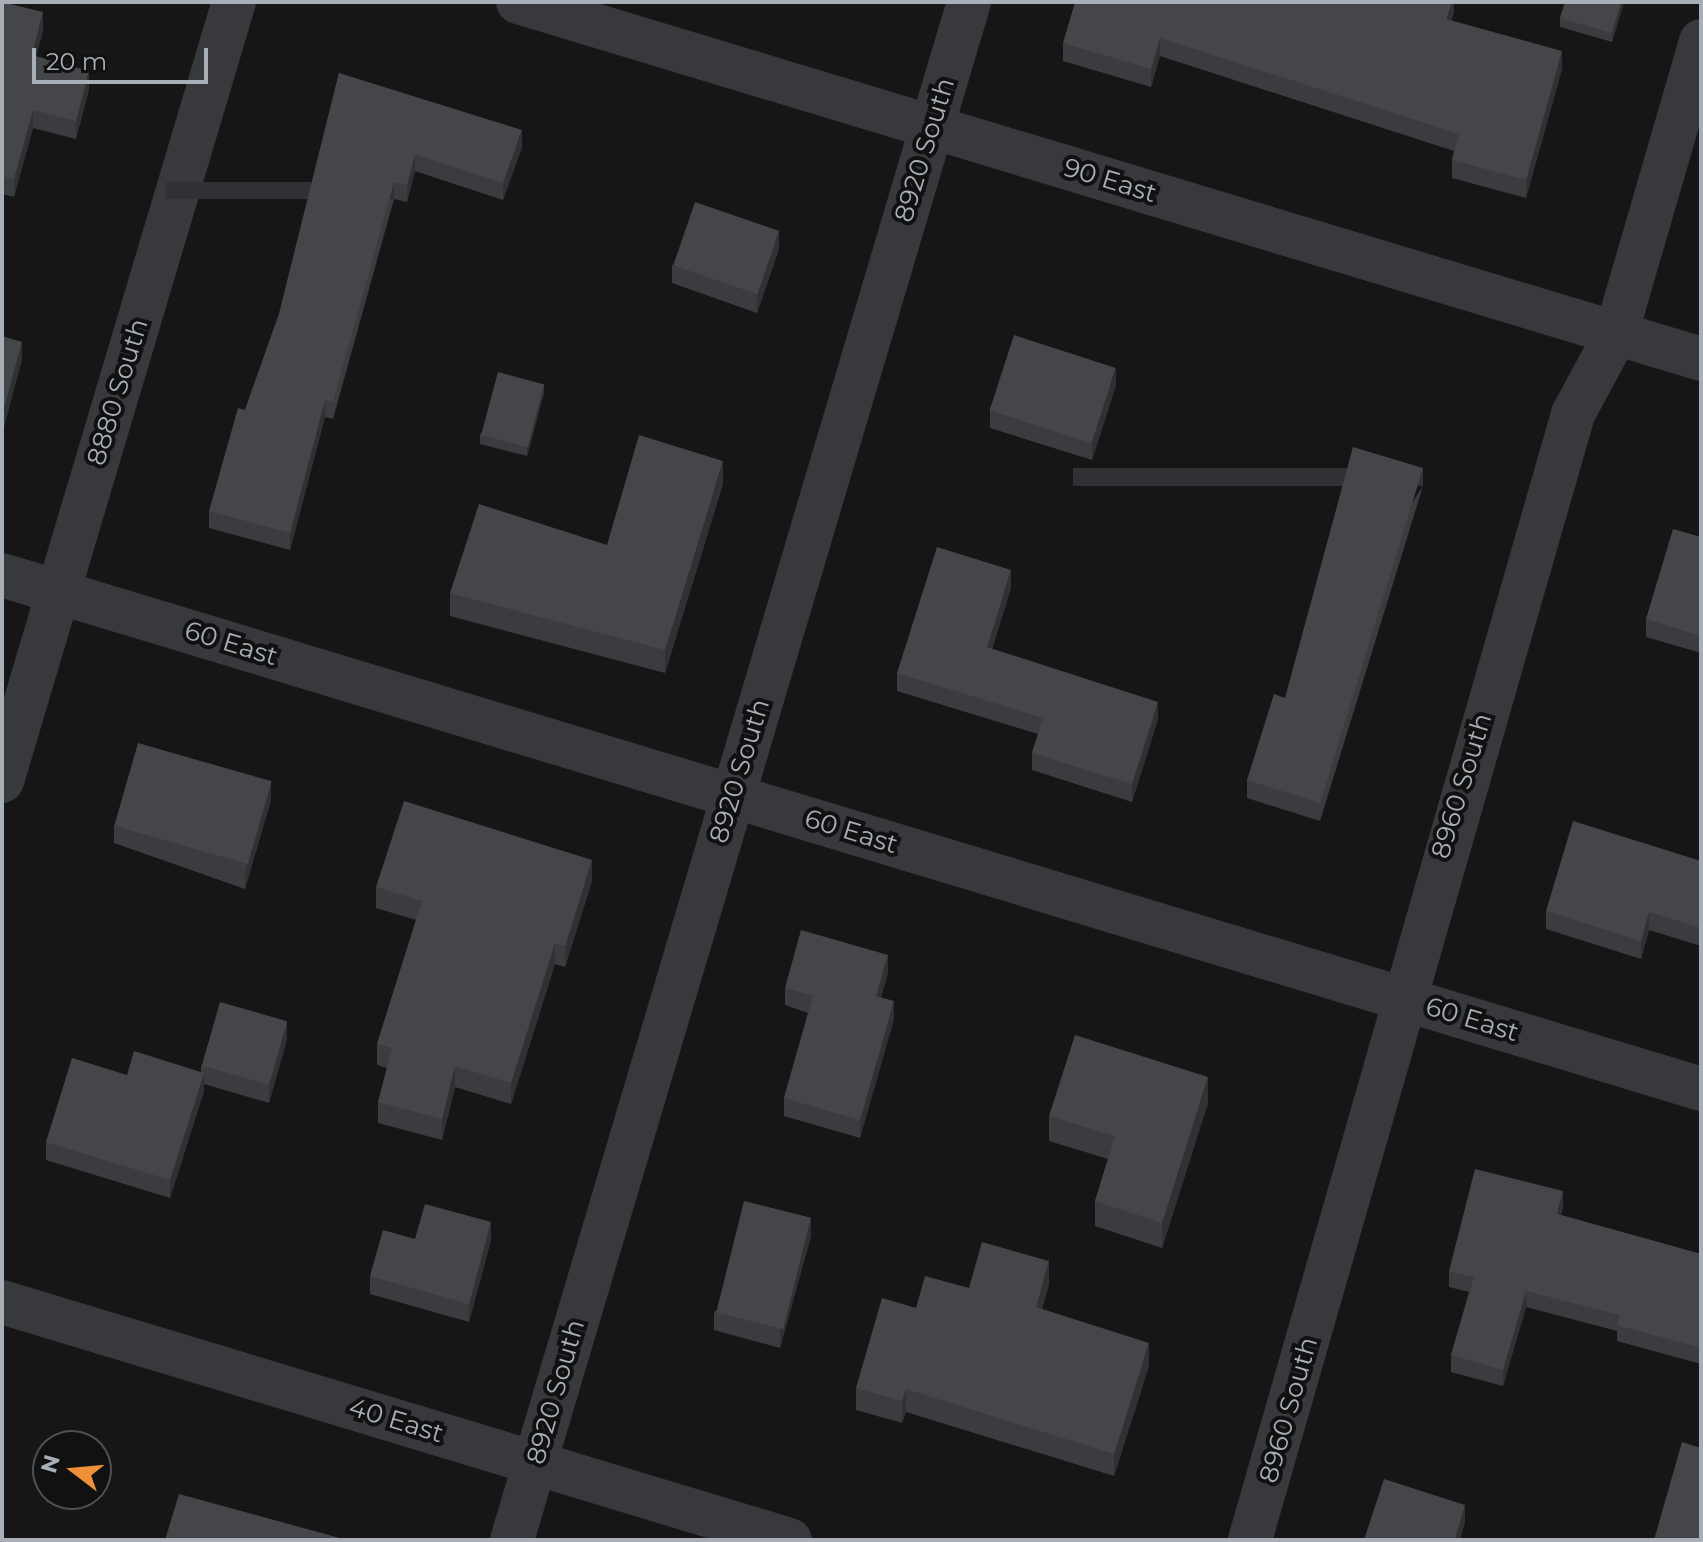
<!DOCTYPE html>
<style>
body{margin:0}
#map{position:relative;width:1703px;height:1542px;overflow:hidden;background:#161617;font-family:Montserrat,sans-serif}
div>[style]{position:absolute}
.minor>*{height:44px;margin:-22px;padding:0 22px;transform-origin:22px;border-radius:22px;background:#37393c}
.wall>*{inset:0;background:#3b3c40}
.shaded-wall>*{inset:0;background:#303134;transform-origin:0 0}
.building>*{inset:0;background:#45464a;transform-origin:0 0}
span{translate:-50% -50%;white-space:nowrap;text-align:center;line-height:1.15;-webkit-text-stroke:8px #111112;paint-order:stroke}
.street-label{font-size:26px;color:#a8afb7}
.frame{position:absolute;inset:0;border:4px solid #a8afb7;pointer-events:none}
.north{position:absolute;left:32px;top:1430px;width:80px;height:80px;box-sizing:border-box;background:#111112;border:2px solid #4d5054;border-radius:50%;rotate:286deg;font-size:22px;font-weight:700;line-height:32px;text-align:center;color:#a8afb7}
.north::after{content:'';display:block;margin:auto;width:28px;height:36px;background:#ee9037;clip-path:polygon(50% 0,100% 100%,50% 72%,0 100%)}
.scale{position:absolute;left:32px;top:48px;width:176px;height:36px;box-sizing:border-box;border:4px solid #a8afb7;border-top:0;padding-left:10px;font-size:24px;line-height:28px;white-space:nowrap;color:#a8afb7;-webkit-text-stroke:6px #111112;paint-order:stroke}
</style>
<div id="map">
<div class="minor">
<div style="left:518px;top:2px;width:1236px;rotate:16.79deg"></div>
<div style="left:2px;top:575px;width:1775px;rotate:16.83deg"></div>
<div style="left:2px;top:781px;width:813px;rotate:-73.42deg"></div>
<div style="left:2px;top:1302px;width:823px;rotate:16.81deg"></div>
<div style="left:512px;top:1540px;width:1604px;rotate:-73.45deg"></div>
<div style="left:1250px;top:1540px;width:1171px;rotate:-73.99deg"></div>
<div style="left:1573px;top:414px;width:91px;rotate:-61.7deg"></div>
<div style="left:1616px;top:334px;width:305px;rotate:-73.8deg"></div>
</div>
<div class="wall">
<div style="clip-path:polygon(2px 2px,43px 30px,36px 56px,89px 89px,76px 139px,33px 128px,14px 197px,2px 194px)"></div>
<div style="clip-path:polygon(1454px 2px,1454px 12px,1451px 21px,1562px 69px,1526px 198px,1452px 178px,1452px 160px,1454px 151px,1160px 56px,1151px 87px,1063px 61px,1063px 43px)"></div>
<div style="clip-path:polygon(1565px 2px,1624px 2px,1612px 42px,1560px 27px,1560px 18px)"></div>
<div style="clip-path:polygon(339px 73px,522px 147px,503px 200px,415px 171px,407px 202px,394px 199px,333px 419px,325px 417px,290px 550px,209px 528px,209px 511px,279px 314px)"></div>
<div style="clip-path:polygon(779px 249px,757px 313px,672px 283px,672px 265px)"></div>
<div style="clip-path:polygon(1116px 385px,1092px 460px,990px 428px,990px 410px)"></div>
<div style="clip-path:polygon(544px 393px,527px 456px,480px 444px,480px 434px)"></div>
<div style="clip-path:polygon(723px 484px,665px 673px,450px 616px,450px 593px,607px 545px)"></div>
<div style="clip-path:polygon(1423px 486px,1320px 821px,1247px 798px,1247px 780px,1285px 698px)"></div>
<div style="clip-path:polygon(1701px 537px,1701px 653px,1646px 637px,1646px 619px)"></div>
<div style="clip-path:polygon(1011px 588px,992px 649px,1158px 719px,1132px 802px,1032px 770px,1032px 753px,1038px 734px,897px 691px,897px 673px)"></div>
<div style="clip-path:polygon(271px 800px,245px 889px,114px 843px,114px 826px)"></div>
<div style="clip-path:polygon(1701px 861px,1701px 946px,1649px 930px,1641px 959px,1546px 929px,1546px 911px)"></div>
<div style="clip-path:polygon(592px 881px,565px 967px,555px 964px,511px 1104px,455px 1087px,442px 1140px,378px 1123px,378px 1102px,387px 1068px,377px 1065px,377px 1044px,416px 920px,376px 908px,376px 887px)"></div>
<div style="clip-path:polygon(888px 973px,881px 997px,894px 1019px,860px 1138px,784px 1116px,784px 1098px,808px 1013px,785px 1005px,785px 988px)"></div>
<div style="clip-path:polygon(287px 1039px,269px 1103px,204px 1084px,204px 1091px,170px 1198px,46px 1160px,46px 1142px,127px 1075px,201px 1072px,201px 1065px)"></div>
<div style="clip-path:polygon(1208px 1103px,1162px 1248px,1095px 1226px,1095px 1201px,1108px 1159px,1049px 1141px,1049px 1116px)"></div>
<div style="clip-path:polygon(1563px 1207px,1561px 1215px,1701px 1254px,1701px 1364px,1617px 1341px,1617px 1331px,1526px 1307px,1503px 1386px,1451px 1372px,1451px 1355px,1469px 1292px,1449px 1287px,1449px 1271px)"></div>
<div style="clip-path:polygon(811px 1236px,780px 1348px,714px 1330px,714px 1312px)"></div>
<div style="clip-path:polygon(415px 1239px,491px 1240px,469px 1322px,370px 1294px,370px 1276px)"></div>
<div style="clip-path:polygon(1049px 1284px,1042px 1309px,1149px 1366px,1114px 1476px,906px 1412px,902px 1423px,856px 1410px,856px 1388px,916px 1308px,969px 1288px)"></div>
</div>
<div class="shaded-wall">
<div style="clip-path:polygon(1452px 2px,1454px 2px,1454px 12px,1446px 37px,1446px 19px)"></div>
<div style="clip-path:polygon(1621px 2px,1624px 2px,1612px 42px,1612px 33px)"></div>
<div style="clip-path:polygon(43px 12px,43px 30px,32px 73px,32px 55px)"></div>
<div style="clip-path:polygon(1160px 38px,1160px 56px,1151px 87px,1151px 69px)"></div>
<div style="clip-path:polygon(1562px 51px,1562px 69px,1526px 198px,1526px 180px)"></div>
<div style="clip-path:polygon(89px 71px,89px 89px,76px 139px,76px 121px)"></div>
<div style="clip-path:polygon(33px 110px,33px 128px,14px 197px,14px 179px)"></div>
<div style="clip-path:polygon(522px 130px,522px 147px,503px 200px,503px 183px)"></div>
<div style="clip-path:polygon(415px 154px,415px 171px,407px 202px,407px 185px)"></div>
<div style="left:394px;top:182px;width:17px;height:228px;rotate:90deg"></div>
<div style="clip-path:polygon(779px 231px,779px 249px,757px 313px,757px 295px)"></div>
<div style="clip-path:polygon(22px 342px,22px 360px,2px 435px,2px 417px)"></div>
<div style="clip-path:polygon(1116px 368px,1116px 385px,1092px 460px,1092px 442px)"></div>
<div style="clip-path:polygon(544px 384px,544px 393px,527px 456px,527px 447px)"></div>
<div style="clip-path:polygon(325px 400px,325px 417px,290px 550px,290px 533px)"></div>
<div style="clip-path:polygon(723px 461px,723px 484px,665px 673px,665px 650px)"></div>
<div style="left:1423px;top:468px;width:18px;height:350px;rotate:90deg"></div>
<div style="clip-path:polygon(1011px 570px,1011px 588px,987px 665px,987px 647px)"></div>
<div style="clip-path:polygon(1158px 702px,1158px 719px,1132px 802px,1132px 784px)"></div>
<div style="clip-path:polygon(271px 782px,271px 800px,245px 889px,245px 871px)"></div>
<div style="clip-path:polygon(592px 860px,592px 881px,565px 967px,565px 946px)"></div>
<div style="clip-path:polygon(1649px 912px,1649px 930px,1641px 959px,1641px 941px)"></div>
<div style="clip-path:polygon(555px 943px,555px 964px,511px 1104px,511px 1083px)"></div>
<div style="clip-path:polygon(888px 955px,888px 973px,876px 1014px,876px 996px)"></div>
<div style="clip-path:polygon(894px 1001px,894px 1019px,860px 1138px,860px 1120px)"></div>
<div style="clip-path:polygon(287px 1021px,287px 1039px,269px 1103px,269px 1085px)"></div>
<div style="clip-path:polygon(455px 1066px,455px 1087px,442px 1140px,442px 1119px)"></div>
<div style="clip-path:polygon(204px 1073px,204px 1091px,170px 1198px,170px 1180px)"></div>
<div style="clip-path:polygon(1208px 1077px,1208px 1103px,1162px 1248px,1162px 1223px)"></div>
<div style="clip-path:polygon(1563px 1191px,1563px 1207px,1557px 1230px,1557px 1214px)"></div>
<div style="clip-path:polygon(811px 1218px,811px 1236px,780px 1348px,780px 1330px)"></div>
<div style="clip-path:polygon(491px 1222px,491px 1240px,469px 1322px,469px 1304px)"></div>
<div style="clip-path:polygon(1049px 1261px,1049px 1284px,1036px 1330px,1036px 1307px)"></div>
<div style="clip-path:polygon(1526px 1291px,1526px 1307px,1503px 1386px,1503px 1370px)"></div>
<div style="clip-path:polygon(1149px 1343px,1149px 1366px,1114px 1476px,1114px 1454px)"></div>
<div style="clip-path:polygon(906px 1389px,906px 1412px,902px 1423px,902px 1401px)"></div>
<div style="clip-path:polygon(1465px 1505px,1465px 1522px,1460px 1540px,1455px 1540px)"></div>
</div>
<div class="building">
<div style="clip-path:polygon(2px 2px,43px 12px,32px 55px,89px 71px,76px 121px,33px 110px,14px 179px,2px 176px)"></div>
<div style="clip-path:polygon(1075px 2px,1452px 2px,1446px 19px,1562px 51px,1526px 180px,1452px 160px,1459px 134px,1160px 38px,1151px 69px,1063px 43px)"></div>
<div style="clip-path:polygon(1565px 2px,1621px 2px,1612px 33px,1560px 18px)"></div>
<div style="clip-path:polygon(339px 73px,522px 130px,503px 183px,415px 154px,407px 185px,394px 182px,333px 402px,325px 400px,290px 533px,209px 511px,238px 408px,245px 410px,279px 314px)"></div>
<div style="left:695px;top:202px;width:89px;height:67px;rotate:19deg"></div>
<div style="left:1014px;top:335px;width:107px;height:79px;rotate:18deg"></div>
<div style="clip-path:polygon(2px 336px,22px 342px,2px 417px)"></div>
<div style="left:498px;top:372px;width:48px;height:65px;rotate:15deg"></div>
<div style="clip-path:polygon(639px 435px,723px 461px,665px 650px,450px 593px,479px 504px,607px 545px)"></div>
<div style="clip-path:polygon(1353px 447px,1423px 468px,1320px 803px,1247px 780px,1274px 694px,1285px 698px)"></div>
<div style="clip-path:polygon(1673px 529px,1701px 537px,1701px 636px,1646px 619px)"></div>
<div style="clip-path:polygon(937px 547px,1011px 570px,987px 647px,1158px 702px,1132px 784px,1032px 753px,1043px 718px,897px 673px)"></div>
<div style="left:138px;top:743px;width:139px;height:86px;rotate:16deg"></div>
<div style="clip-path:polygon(404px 801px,592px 860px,565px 946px,555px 943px,511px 1083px,455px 1066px,442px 1119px,378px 1102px,392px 1048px,377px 1044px,422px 901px,376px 887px)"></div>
<div style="clip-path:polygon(1573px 821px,1701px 861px,1701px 928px,1649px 912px,1641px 941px,1546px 911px)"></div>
<div style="clip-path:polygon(801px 930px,888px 955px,876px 996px,894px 1001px,860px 1120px,784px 1098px,813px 996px,785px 988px)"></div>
<div style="left:220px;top:1002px;width:70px;height:66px;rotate:16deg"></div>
<div style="clip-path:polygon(1075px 1035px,1208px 1077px,1162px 1223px,1095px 1201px,1115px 1136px,1049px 1116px)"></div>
<div style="clip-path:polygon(134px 1051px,204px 1073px,170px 1180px,46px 1142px,72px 1058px,127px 1075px)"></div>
<div style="clip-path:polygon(1475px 1169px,1563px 1191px,1557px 1214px,1701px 1254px,1701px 1348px,1617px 1325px,1620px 1315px,1526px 1291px,1503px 1370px,1451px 1355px,1474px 1277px,1449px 1271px)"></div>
<div style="left:744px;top:1201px;width:69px;height:115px;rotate:14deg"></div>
<div style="clip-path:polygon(425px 1204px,491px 1222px,469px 1304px,370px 1276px,383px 1230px,415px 1239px)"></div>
<div style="clip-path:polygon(982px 1242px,1049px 1261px,1036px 1307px,1149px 1343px,1114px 1454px,906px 1389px,902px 1401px,856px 1388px,882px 1298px,916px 1308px,925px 1276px,969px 1288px)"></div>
<div style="clip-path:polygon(1682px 1442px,1701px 1448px,1701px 1540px,1654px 1540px)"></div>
<div style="clip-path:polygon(1384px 1479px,1465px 1505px,1455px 1540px,1364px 1540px)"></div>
<div style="clip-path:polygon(179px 1494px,347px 1540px,165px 1540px)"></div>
</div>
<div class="street-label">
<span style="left:925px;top:150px;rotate:-73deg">8920 South</span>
<span style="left:1110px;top:181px;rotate:17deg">90 East</span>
<span style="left:118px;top:392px;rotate:-73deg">8880 South</span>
<span style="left:231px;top:644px;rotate:17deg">60 East</span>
<span style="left:740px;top:771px;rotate:-73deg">8920 South</span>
<span style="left:1462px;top:786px;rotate:-73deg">8960 South</span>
<span style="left:851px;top:832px;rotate:17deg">60 East</span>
<span style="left:1472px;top:1020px;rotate:17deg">60 East</span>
<span style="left:556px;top:1392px;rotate:-74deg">8920 South</span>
<span style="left:1289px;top:1410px;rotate:-74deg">8960 South</span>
<span style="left:396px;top:1421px;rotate:17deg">40 East</span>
</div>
<div class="frame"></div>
<div class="north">N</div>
<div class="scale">20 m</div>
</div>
